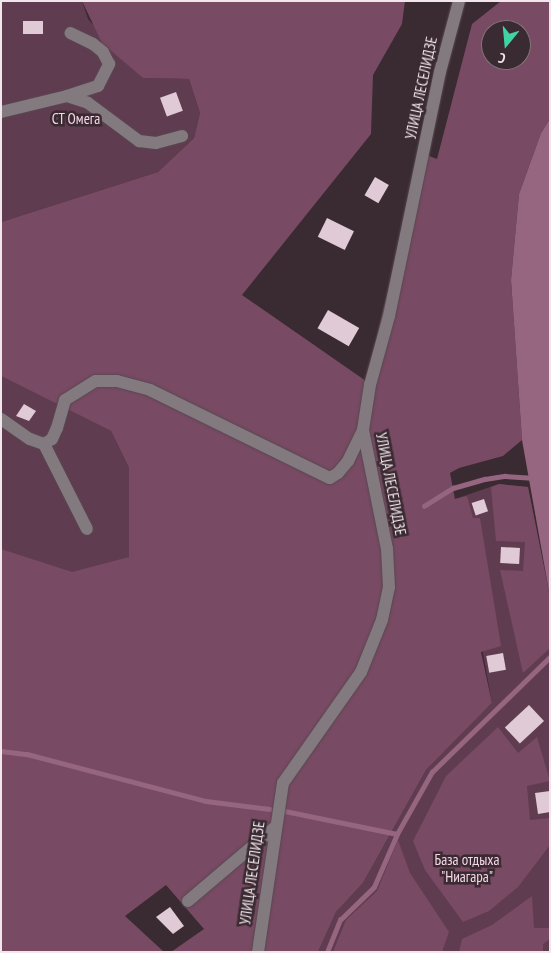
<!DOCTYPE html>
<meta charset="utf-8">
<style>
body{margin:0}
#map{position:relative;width:551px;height:953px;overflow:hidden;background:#3a2a32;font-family:"PT Sans Narrow",sans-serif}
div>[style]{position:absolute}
.green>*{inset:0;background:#603c50}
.forest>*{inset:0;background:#784a63}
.water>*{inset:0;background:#966580}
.stream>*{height:4.5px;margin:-2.25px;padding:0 2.25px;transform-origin:2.25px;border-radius:2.25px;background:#966580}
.building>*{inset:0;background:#dfcad5;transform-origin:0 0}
.roads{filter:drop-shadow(0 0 1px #574850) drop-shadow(0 0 1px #574850)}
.minor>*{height:12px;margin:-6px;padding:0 6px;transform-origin:6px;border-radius:6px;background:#837a7f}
span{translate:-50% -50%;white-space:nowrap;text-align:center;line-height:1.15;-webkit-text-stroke:5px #3a2a32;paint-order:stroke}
.street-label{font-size:15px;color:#f1e6eb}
.park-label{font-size:15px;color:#f7d7e7}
.frame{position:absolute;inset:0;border:2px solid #f1e6eb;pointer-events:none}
.north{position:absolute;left:481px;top:20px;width:50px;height:50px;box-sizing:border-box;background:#3a2a32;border:1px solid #83757c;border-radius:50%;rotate:197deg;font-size:14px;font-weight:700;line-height:20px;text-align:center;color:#f1e6eb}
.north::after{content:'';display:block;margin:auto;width:18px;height:22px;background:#40d4a2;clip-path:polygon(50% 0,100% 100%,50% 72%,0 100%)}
</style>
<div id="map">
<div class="green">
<div style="clip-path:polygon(1px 1px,82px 1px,88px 19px,143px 78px,189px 79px,200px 113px,194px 138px,158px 172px,1px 222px)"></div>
<div style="clip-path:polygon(1px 376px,111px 431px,129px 468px,129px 557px,1px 649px)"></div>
<div style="clip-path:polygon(499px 484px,528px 487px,550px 597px,550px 952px,318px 952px,336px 912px,363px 883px,426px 770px,492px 703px,455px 499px)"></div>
</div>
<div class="forest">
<div style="clip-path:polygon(evenodd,82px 1px,405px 1px,402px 24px,373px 75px,371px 134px,242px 295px,366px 381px,421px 153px,437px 159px,472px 24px,501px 1px,550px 1px,550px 119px,541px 133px,519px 194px,511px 280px,522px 440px,503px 456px,459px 468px,450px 473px,455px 499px,467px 496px,473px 518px,480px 518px,501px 646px,481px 652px,492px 703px,426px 770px,363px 883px,336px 912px,318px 952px,171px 952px,204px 929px,166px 885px,125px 916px,164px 952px,1px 952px,1px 549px,72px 572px,129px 557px,129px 468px,111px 431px,1px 376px,1px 222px,158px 172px,194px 138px,200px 113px,189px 79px,143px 78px,102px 43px,82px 1px,491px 30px,521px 30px,521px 60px,491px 60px,491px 30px)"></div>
<div style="clip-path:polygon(499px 484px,528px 487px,550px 597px,550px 648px,523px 673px,500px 570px,523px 571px,525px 542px,496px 541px,491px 487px)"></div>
<div style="clip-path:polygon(498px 727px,518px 753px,537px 737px,550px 781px,527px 786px,530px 820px,550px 818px,550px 845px,518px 887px,489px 911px,463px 922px,425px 870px,413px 841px,446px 776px)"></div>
<div style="clip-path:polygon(398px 840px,410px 873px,449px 932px,442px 952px,333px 952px,346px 920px,377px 891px)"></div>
<div style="clip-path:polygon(532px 896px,534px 928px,550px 928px,550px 939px,543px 944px,543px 952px,459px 952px,462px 939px,492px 925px)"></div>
</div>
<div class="water">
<div style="clip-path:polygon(550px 119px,550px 597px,522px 440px,511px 280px,519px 194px,541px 133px)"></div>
</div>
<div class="stream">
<div style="left:424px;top:506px;width:34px;rotate:-32deg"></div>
<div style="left:453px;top:488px;width:33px;rotate:-16deg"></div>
<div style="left:485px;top:479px;width:20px;rotate:-9deg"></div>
<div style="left:505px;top:476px;width:26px;rotate:4deg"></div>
<div style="left:1px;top:751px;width:26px;rotate:7deg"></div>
<div style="left:27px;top:754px;width:185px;rotate:14.7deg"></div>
<div style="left:206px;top:801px;width:64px;rotate:7.2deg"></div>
<div style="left:285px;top:811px;width:114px;rotate:11.6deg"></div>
<div style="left:327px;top:952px;width:35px;rotate:-68deg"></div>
<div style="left:340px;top:920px;width:47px;rotate:-44.1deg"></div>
<div style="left:374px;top:887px;width:58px;rotate:-66.5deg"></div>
<div style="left:397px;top:834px;width:71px;rotate:-60.6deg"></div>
<div style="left:432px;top:772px;width:165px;rotate:-44.3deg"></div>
</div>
<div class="building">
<div style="left:23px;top:21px;width:20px;height:13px"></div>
<div style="left:176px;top:92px;width:20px;height:17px;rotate:70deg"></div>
<div style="left:375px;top:177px;width:16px;height:21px;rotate:30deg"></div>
<div style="left:327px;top:218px;width:30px;height:21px;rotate:26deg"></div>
<div style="left:328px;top:310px;width:36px;height:21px;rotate:30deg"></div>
<div style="clip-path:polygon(24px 404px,36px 411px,29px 421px,16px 416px)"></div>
<div style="left:484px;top:499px;width:13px;height:13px;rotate:72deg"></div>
<div style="left:501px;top:547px;width:19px;height:16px;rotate:3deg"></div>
<div style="left:503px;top:653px;width:17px;height:17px;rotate:80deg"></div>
<div style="left:529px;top:705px;width:22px;height:33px;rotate:47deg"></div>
<div style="clip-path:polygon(550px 791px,550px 812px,538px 814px,535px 793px)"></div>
<div style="clip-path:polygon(170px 907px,184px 926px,173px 934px,156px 917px)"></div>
</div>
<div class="roads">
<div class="minor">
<div style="left:67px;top:96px;width:33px;rotate:-18deg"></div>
<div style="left:98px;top:86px;width:25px;rotate:-63deg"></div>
<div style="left:109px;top:64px;width:13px;rotate:-117deg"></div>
<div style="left:103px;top:52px;width:13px;rotate:-141deg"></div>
<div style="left:93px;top:44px;width:25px;rotate:-154deg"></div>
<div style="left:1px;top:112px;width:68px;rotate:-13.6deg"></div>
<div style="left:67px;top:96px;width:22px;rotate:18deg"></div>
<div style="left:88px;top:103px;width:64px;rotate:36.7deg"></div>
<div style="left:139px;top:141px;width:17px;rotate:7deg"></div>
<div style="left:156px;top:143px;width:27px;rotate:-15deg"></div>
<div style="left:1px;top:419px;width:35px;rotate:35deg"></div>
<div style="left:30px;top:439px;width:15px;rotate:20deg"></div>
<div style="left:44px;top:444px;width:95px;rotate:63.2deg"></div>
<div style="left:44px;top:444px;width:9px;rotate:-32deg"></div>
<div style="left:52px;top:439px;width:12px;rotate:-66deg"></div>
<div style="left:57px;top:428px;width:29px;rotate:-74deg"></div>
<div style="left:65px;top:400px;width:36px;rotate:-32deg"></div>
<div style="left:96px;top:381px;width:21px"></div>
<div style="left:117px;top:381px;width:34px;rotate:15deg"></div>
<div style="left:150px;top:390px;width:200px;rotate:26.1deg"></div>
<div style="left:330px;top:478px;width:9px;rotate:-32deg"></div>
<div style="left:338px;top:473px;width:16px;rotate:-50deg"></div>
<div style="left:348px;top:461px;width:34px;rotate:-64deg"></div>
<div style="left:188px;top:901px;width:113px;rotate:-40.3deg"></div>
<div style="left:258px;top:952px;width:171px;rotate:-81.6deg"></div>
<div style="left:283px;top:783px;width:136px;rotate:-54.9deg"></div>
<div style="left:361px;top:672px;width:56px;rotate:-68deg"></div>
<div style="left:382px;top:620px;width:34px;rotate:-78deg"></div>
<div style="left:389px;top:587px;width:38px;rotate:-93deg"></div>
<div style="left:387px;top:549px;width:121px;rotate:-101.4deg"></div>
<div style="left:363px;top:430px;width:46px;rotate:-81.2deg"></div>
<div style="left:370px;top:385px;width:72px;rotate:-74.6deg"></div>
<div style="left:389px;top:316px;width:249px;rotate:-78.2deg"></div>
<div style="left:440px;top:72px;width:73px;rotate:-75deg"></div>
</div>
</div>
<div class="street-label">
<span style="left:421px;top:88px;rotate:-78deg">УЛИЦА ЛЕСЕЛИДЗЕ</span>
<span style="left:391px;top:484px;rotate:79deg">УЛИЦА ЛЕСЕЛИДЗЕ</span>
<span style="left:252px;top:873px;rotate:-82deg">УЛИЦА ЛЕСЕЛИДЗЕ</span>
</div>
<div class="park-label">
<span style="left:76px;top:119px">СТ Омега</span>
<span style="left:467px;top:868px">База отдыха<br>"Ниагара"</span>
</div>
<div class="frame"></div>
<div class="north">С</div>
</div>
